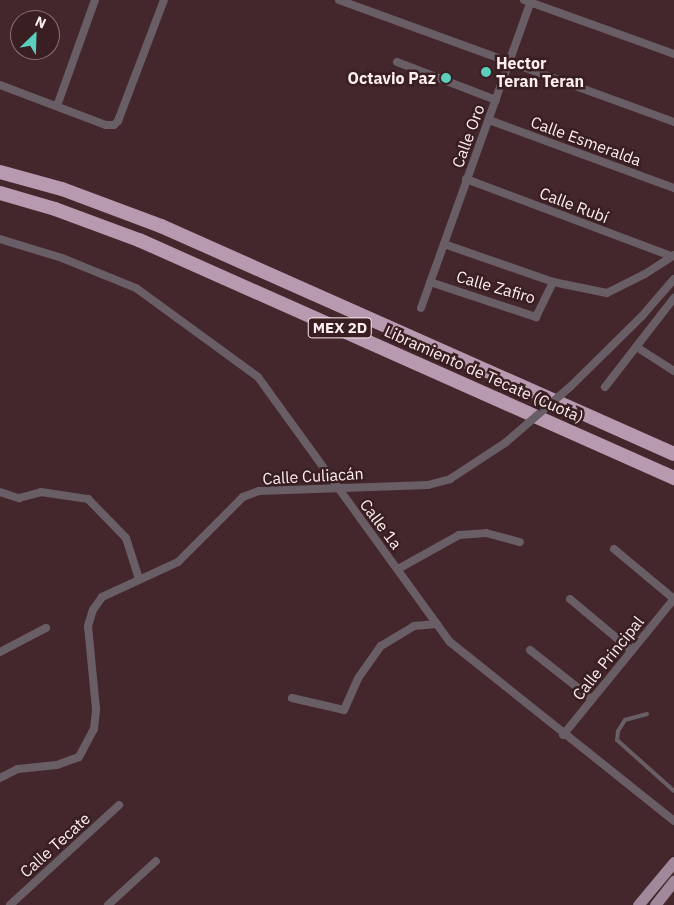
<!DOCTYPE html>
<meta charset="utf-8">
<style>
body{margin:0}
#map{position:relative;width:674px;height:905px;overflow:hidden;background:#44272c;font-family:"IBM Plex Sans",sans-serif}
div>[style]{position:absolute}
.lane>*{height:4px;margin:-2px;padding:0 2px;transform-origin:2px;border-radius:2px;background:#6a5e66}
.street>*{height:8px;margin:-4px;padding:0 4px;transform-origin:4px;border-radius:4px;background:#6a5e66}
.primary>*{height:11px;margin:-5.5px;padding:0 5.5px;transform-origin:5.5px;border-radius:5.5px;background:#a1899b}
.highway>*{height:14px;margin:-7px;padding:0 7px;transform-origin:7px;border-radius:7px;background:#b79aaf}
.street-bridge>*{height:8px;margin:-4px;padding:0 4px;transform-origin:4px;border-radius:4px;background:#6a5e66}
.dots>*{width:14px;height:14px;translate:-50% -50%;box-sizing:border-box;border:2px solid #391e22;border-radius:50%}
span{translate:-50% -50%;white-space:nowrap;text-align:center;line-height:1.15;-webkit-text-stroke:5px #391e22;paint-order:stroke}
.shield-label span{padding:1px 4px;background:#391e22;border:1px solid;border-radius:4px;-webkit-text-stroke-width:0}
.shield-label{font-size:15px;color:#feeef0;font-weight:700}
.poi-label{font-size:16px;color:#feeef0;font-weight:700}
.left{translate:0 -50%;text-align:left}
.right{translate:-100% -50%;text-align:right}
.street-label{font-size:16px;color:#feeef0}
.north{position:absolute;left:10px;top:10px;width:50px;height:50px;box-sizing:border-box;background:#391e22;border:1px solid #887174;border-radius:50%;rotate:24deg;font-size:14px;font-weight:700;line-height:20px;text-align:center;color:#feeef0}
.north::after{content:'';display:block;margin:auto;width:18px;height:22px;background:#5bcebc;clip-path:polygon(50% 0,100% 100%,50% 72%,0 100%)}
</style>
<div id="map">
<div class="lane">
<div style="left:647px;top:714px;width:23px;rotate:165deg"></div>
<div style="left:625px;top:720px;width:13px;rotate:122deg"></div>
<div style="left:618px;top:731px;width:9px;rotate:96deg"></div>
<div style="left:617px;top:740px;width:76px;rotate:41.8deg"></div>
</div>
<div class="street">
<div style="left:339px;top:0;width:357px;rotate:20deg"></div>
<div style="left:524px;top:0;width:159px;rotate:19.8deg"></div>
<div style="left:397px;top:62px;width:106px;rotate:21deg"></div>
<div style="left:0;top:85px;width:113px;rotate:20.7deg"></div>
<div style="left:106px;top:125px;width:8px"></div>
<div style="left:114px;top:125px;width:6px;rotate:-45deg"></div>
<div style="left:118px;top:121px;width:129px;rotate:-69.2deg"></div>
<div style="left:57px;top:106px;width:113px;rotate:-70.3deg"></div>
<div style="left:489px;top:120px;width:197px;rotate:20.2deg"></div>
<div style="left:466px;top:179px;width:219px;rotate:20.6deg"></div>
<div style="left:0;top:239px;width:65px;rotate:17deg"></div>
<div style="left:62px;top:258px;width:80px;rotate:22.1deg"></div>
<div style="left:136px;top:288px;width:151px;rotate:36.1deg"></div>
<div style="left:258px;top:377px;width:327px;rotate:54.1deg"></div>
<div style="left:450px;top:642px;width:287px;rotate:38.6deg"></div>
<div style="left:444px;top:244px;width:115px;rotate:19.2deg"></div>
<div style="left:553px;top:282px;width:55px;rotate:11.5deg"></div>
<div style="left:607px;top:293px;width:42px;rotate:-26.6deg"></div>
<div style="left:645px;top:274px;width:35px;rotate:-33deg"></div>
<div style="left:430px;top:282px;width:112px;rotate:18.3deg"></div>
<div style="left:536px;top:317px;width:39px;rotate:-64deg"></div>
<div style="left:421px;top:308px;width:327px;rotate:-70.3deg"></div>
<div style="left:638px;top:348px;width:43px;rotate:32.6deg"></div>
<div style="left:571px;top:386px;width:100px;rotate:-44.6deg"></div>
<div style="left:642px;top:316px;width:49px;rotate:-49.1deg"></div>
<div style="left:605px;top:387px;width:113px;rotate:-52.2deg"></div>
<div style="left:0;top:492px;width:20px;rotate:18deg"></div>
<div style="left:19px;top:498px;width:23px;rotate:-15deg"></div>
<div style="left:41px;top:492px;width:48px;rotate:8.5deg"></div>
<div style="left:88px;top:499px;width:54px;rotate:45.7deg"></div>
<div style="left:126px;top:538px;width:43px;rotate:72.4deg"></div>
<div style="left:614px;top:549px;width:78px;rotate:39.8deg"></div>
<div style="left:398px;top:569px;width:70px;rotate:-29.1deg"></div>
<div style="left:459px;top:535px;width:27px;rotate:-4deg"></div>
<div style="left:486px;top:533px;width:35px;rotate:15deg"></div>
<div style="left:570px;top:599px;width:80px;rotate:39.9deg"></div>
<div style="left:530px;top:650px;width:79px;rotate:38.3deg"></div>
<div style="left:0;top:652px;width:52px;rotate:-27.6deg"></div>
<div style="left:292px;top:698px;width:53px;rotate:13deg"></div>
<div style="left:344px;top:710px;width:36px;rotate:-66deg"></div>
<div style="left:359px;top:677px;width:38px;rotate:-55deg"></div>
<div style="left:381px;top:646px;width:39px;rotate:-31deg"></div>
<div style="left:414px;top:626px;width:23px;rotate:-5deg"></div>
<div style="left:563px;top:735px;width:176px;rotate:-50.8deg"></div>
<div style="left:0;top:778px;width:20px;rotate:-27deg"></div>
<div style="left:18px;top:769px;width:39px;rotate:-6deg"></div>
<div style="left:57px;top:765px;width:23px;rotate:-20deg"></div>
<div style="left:79px;top:757px;width:32px;rotate:-62deg"></div>
<div style="left:94px;top:729px;width:20px;rotate:-84deg"></div>
<div style="left:96px;top:709px;width:83px;rotate:-95.5deg"></div>
<div style="left:88px;top:626px;width:17px;rotate:-73deg"></div>
<div style="left:93px;top:610px;width:16px;rotate:-55deg"></div>
<div style="left:102px;top:597px;width:84px;rotate:-24.7deg"></div>
<div style="left:178px;top:562px;width:92px;rotate:-45deg"></div>
<div style="left:243px;top:497px;width:17px;rotate:-21deg"></div>
<div style="left:259px;top:491px;width:169px;rotate:-2deg"></div>
<div style="left:428px;top:485px;width:23px;rotate:-15deg"></div>
<div style="left:450px;top:479px;width:66px;rotate:-33.2deg"></div>
<div style="left:10px;top:905px;width:148px;rotate:-42.5deg"></div>
<div style="left:108px;top:905px;width:65px;rotate:-42.5deg"></div>
</div>
<div class="primary">
<div style="left:638px;top:905px;width:56px;rotate:-50.1deg"></div>
<div style="left:655px;top:905px;width:31px;rotate:-52deg"></div>
</div>
<div class="highway">
<div style="left:0;top:172px;width:64px;rotate:15.3deg"></div>
<div style="left:62px;top:189px;width:106px;rotate:20.5deg"></div>
<div style="left:161px;top:226px;width:561px;rotate:23.96deg"></div>
<div style="left:0;top:193px;width:57px;rotate:16.2deg"></div>
<div style="left:55px;top:209px;width:90px;rotate:20.3deg"></div>
<div style="left:139px;top:240px;width:586px;rotate:23.98deg"></div>
</div>
<div class="street-bridge">
<div style="left:505px;top:443px;width:87px;rotate:-40.8deg"></div>
</div>
<div class="dots">
<div style="left:486px;top:72px;background:#5bcebc"></div>
<div style="left:446px;top:78px;background:#5bcebc"></div>
</div>
<div class="shield-label">
<span style="left:340px;top:328px">MEX 2D</span>
</div>
<div class="poi-label">
<span class="left" style="left:496px;top:72px">Hector<br>Teran Teran</span>
<span class="right" style="left:436px;top:78px">Octavio Paz</span>
</div>
<div class="street-label">
<span style="left:468px;top:136px;rotate:-70deg">Calle Oro</span>
<span style="left:586px;top:141px;rotate:20deg">Calle Esmeralda</span>
<span style="left:574px;top:205px;rotate:21deg">Calle Rubí</span>
<span style="left:496px;top:287px;rotate:16deg">Calle Zafiro</span>
<span style="left:484px;top:374px;rotate:24deg">Libramiento de Tecate (Cuota)</span>
<span style="left:313px;top:476px;rotate:-3deg">Calle Culiacán</span>
<span style="left:381px;top:524px;rotate:53deg">Calle 1a</span>
<span style="left:608px;top:658px;rotate:-51deg">Calle Principal</span>
<span style="left:55px;top:845px;rotate:-42deg">Calle Tecate</span>
</div>
<div class="north">N</div>
</div>
